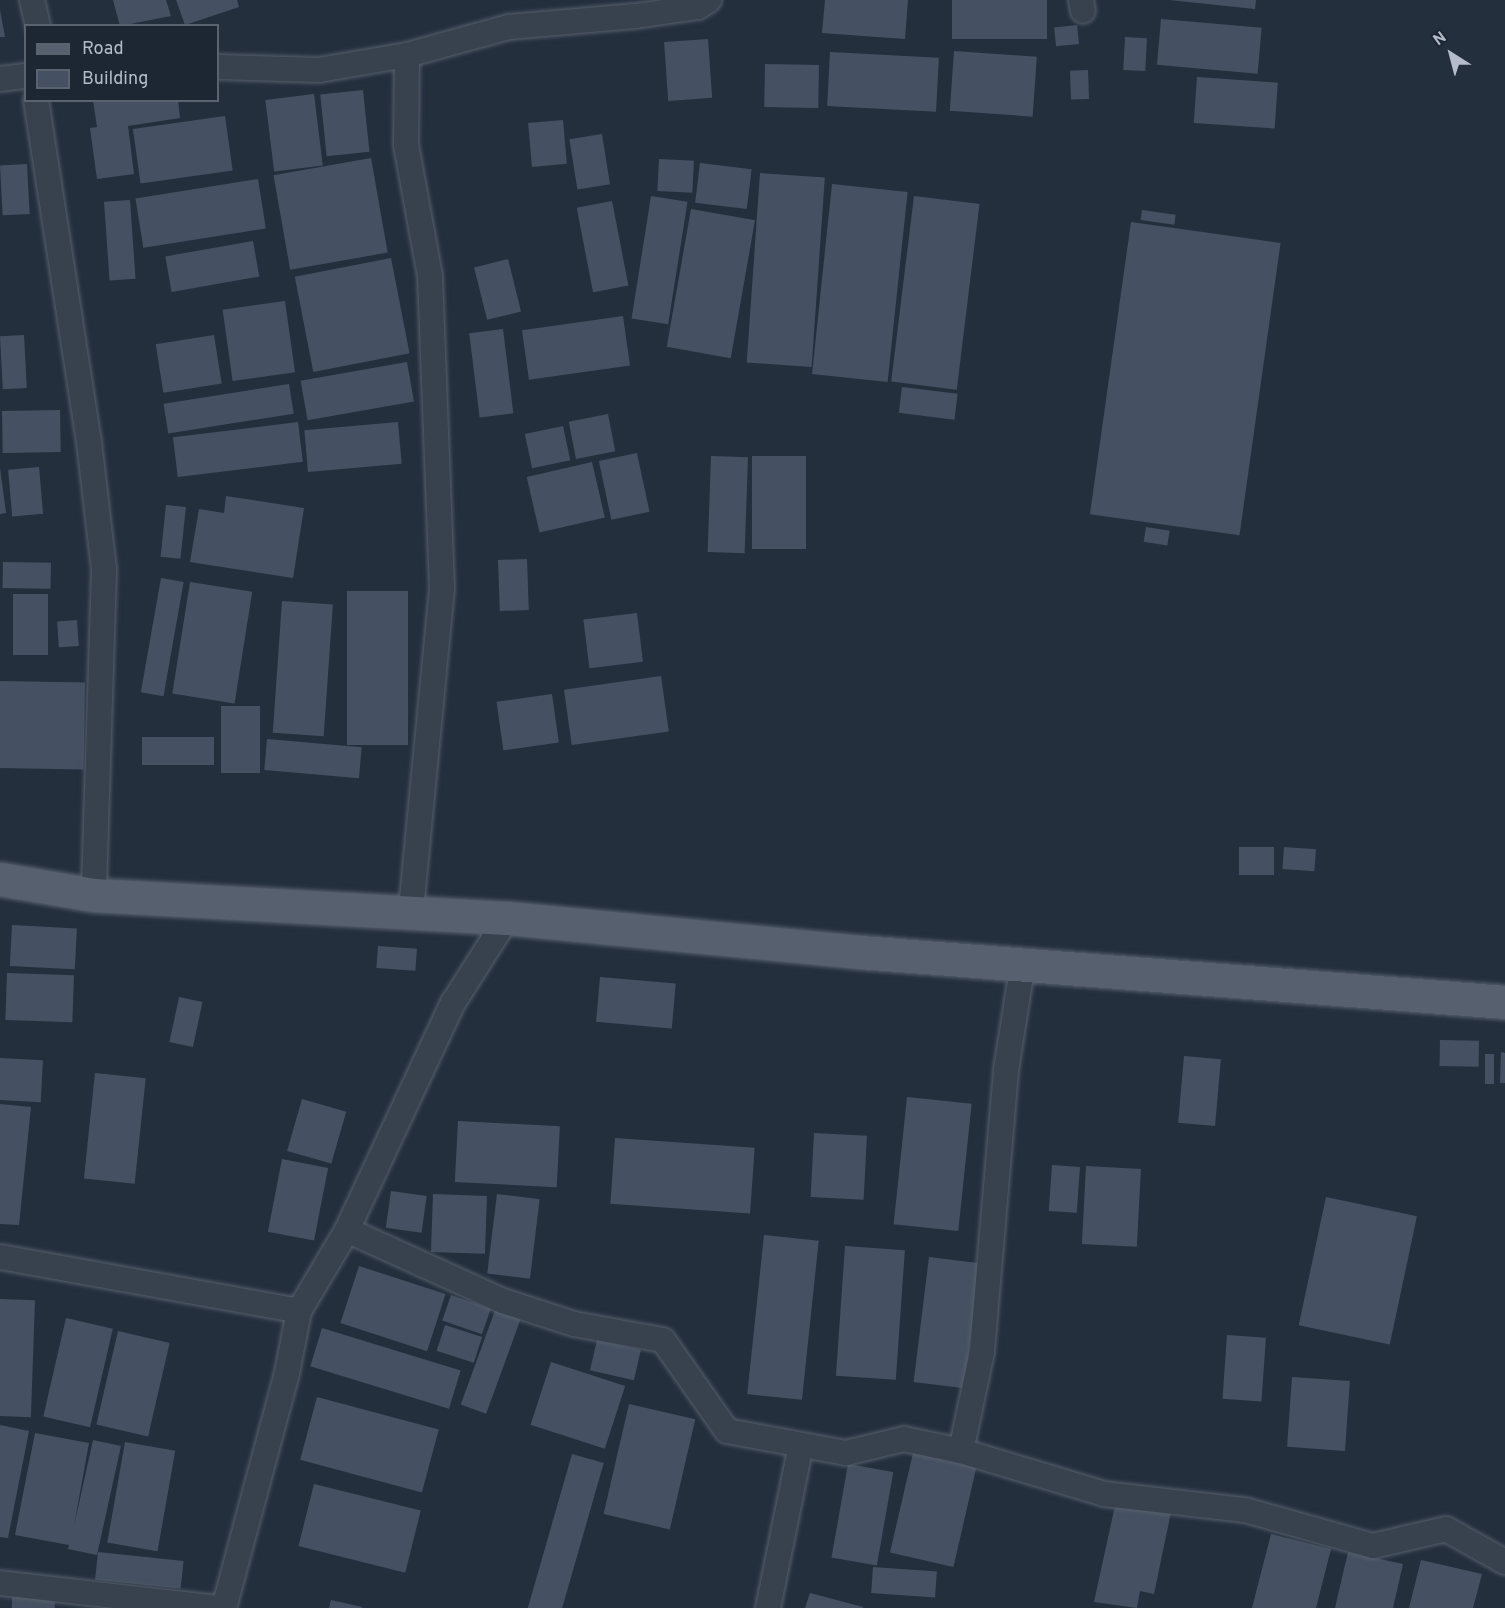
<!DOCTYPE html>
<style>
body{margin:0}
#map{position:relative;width:1505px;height:1608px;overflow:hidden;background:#242f3e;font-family:Overpass,sans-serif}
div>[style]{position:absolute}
.building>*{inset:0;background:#455162;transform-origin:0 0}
.roads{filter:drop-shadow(0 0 2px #565f6c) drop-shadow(0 0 2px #565f6c)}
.minor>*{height:24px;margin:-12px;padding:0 12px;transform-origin:12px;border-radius:12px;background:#38414e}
.primary>*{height:33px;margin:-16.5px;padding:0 16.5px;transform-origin:16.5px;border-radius:16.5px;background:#56606e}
span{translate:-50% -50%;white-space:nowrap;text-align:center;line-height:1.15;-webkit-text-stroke:6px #1d2633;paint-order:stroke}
.legend{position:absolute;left:24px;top:24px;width:195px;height:78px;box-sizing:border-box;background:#1d2633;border:2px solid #59626f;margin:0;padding:8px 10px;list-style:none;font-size:18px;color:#b4bcc9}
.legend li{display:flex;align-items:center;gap:12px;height:30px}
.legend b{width:30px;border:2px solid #59626f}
.north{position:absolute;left:1421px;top:24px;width:60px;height:60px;-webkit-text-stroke:4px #1d2633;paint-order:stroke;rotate:324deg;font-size:16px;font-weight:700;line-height:24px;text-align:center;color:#b4bcc9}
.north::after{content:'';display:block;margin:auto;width:21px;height:27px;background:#b4bcc9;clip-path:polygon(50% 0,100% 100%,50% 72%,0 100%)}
</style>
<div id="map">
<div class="building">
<div style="clip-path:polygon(113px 0,166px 0,171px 16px,120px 26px)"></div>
<div style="clip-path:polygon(176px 0,237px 0,239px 7px,185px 25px)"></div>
<div style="clip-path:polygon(825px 0,908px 0,905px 39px,822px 33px)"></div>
<div style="left:952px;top:0;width:95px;height:39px"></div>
<div style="clip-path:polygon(1169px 0,1256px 0,1255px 9px)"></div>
<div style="clip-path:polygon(0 10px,5px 37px,0 37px)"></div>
<div style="left:1161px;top:19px;width:101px;height:46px;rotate:5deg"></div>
<div style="left:1077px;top:25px;width:19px;height:23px;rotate:84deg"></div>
<div style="left:1125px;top:37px;width:22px;height:33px;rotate:3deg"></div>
<div style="left:708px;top:39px;width:59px;height:44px;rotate:86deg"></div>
<div style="left:954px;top:51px;width:83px;height:60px;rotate:4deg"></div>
<div style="left:830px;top:52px;width:109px;height:54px;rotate:3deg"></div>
<div style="left:765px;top:64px;width:54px;height:43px;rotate:1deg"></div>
<div style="left:1088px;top:70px;width:29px;height:18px;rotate:88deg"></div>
<div style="left:1197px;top:77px;width:81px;height:46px;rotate:4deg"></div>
<div style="left:363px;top:90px;width:62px;height:43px;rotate:84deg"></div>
<div style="left:314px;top:94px;width:72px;height:49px;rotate:83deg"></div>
<div style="clip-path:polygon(93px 100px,178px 100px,180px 118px,128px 126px,134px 174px,97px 179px,90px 128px,97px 127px)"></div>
<div style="left:225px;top:116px;width:55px;height:93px;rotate:82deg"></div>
<div style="left:563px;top:120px;width:44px;height:35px;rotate:85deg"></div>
<div style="left:602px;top:134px;width:51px;height:33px;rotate:81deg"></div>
<div style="left:371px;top:158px;width:96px;height:99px;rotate:80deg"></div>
<div style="left:659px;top:159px;width:35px;height:32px;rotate:3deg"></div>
<div style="left:700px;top:163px;width:52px;height:40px;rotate:7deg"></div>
<div style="left:27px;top:164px;width:50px;height:27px;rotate:87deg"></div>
<div style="left:760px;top:173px;width:65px;height:190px;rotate:4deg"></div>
<div style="left:258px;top:179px;width:50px;height:124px;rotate:81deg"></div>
<div style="left:832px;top:184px;width:76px;height:191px;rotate:6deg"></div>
<div style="left:651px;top:196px;width:37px;height:124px;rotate:9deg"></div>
<div style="left:914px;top:196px;width:66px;height:187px;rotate:7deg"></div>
<div style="left:130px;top:200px;width:79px;height:26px;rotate:86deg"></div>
<div style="left:612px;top:201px;width:86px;height:36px;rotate:79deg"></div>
<div style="left:691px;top:209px;width:65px;height:140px;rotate:10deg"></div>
<div style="left:1142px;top:210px;width:34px;height:10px;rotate:8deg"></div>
<div style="left:1131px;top:222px;width:151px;height:295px;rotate:8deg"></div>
<div style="left:253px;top:241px;width:36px;height:89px;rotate:80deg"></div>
<div style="left:391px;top:258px;width:97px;height:98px;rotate:79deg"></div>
<div style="left:508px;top:259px;width:54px;height:35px;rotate:76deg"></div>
<div style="left:285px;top:301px;width:72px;height:63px;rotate:82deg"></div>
<div style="left:623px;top:316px;width:50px;height:102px;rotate:82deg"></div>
<div style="left:503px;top:329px;width:85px;height:34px;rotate:83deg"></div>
<div style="left:24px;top:335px;width:53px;height:24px;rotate:87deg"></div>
<div style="left:214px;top:335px;width:49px;height:59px;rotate:81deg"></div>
<div style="left:407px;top:362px;width:40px;height:108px;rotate:80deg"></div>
<div style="left:289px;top:384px;width:30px;height:127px;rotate:81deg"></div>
<div style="left:902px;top:387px;width:56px;height:26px;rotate:7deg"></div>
<div style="left:60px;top:410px;width:42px;height:58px;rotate:89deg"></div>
<div style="left:608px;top:414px;width:38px;height:40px;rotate:79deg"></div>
<div style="left:298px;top:422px;width:40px;height:126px;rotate:83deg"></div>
<div style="left:398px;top:422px;width:42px;height:94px;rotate:85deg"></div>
<div style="left:563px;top:426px;width:35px;height:39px;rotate:78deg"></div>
<div style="left:637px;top:453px;width:60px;height:39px;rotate:78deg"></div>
<div style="left:711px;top:456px;width:37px;height:96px;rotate:2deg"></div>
<div style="left:752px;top:456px;width:54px;height:93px"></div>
<div style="left:592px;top:462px;width:57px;height:67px;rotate:77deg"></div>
<div style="left:39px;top:467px;width:47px;height:31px;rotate:85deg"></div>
<div style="clip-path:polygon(0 468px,6px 513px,0 514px)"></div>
<div style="clip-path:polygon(226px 496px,304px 508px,293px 578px,190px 562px,199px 509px,224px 513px)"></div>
<div style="left:166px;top:505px;width:20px;height:52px;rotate:6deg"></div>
<div style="left:1146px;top:527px;width:24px;height:15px;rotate:9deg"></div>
<div style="left:527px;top:559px;width:51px;height:29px;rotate:88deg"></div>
<div style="left:3px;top:562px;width:48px;height:26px;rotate:1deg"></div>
<div style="left:161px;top:578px;width:23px;height:116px;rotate:10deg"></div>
<div style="left:190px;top:582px;width:63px;height:113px;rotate:9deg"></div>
<div style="left:408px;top:591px;width:154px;height:61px;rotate:90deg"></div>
<div style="left:13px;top:594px;width:35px;height:61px"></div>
<div style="left:282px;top:601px;width:51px;height:132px;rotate:4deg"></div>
<div style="left:637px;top:613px;width:49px;height:54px;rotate:83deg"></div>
<div style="left:77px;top:620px;width:26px;height:20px;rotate:86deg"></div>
<div style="left:661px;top:676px;width:56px;height:98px;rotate:82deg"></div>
<div style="left:0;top:681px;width:85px;height:87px;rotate:1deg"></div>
<div style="left:552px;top:694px;width:49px;height:56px;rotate:82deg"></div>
<div style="left:221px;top:706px;width:39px;height:67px"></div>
<div style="left:142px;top:737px;width:72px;height:28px"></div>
<div style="left:267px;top:739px;width:95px;height:31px;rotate:5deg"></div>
<div style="left:1239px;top:847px;width:35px;height:28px"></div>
<div style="left:1284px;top:847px;width:32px;height:22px;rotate:4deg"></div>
<div style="left:12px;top:925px;width:65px;height:41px;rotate:3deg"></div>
<div style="left:378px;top:946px;width:39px;height:22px;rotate:4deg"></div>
<div style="left:7px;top:973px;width:67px;height:47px;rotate:2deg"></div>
<div style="left:600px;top:977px;width:76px;height:45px;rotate:5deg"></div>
<div style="left:179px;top:997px;width:24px;height:46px;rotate:12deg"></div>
<div style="left:1440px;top:1040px;width:39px;height:26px;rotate:1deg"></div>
<div style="clip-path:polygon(1501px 1052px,1505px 1053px,1505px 1083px,1500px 1083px)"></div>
<div style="left:1485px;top:1054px;width:9px;height:30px"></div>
<div style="left:1184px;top:1056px;width:37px;height:67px;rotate:5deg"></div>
<div style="left:0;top:1058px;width:43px;height:42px;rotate:3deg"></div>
<div style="left:95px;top:1073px;width:51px;height:106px;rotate:6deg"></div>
<div style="left:907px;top:1097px;width:65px;height:128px;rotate:6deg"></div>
<div style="left:302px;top:1099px;width:46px;height:54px;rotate:16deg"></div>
<div style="clip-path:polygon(0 1104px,31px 1107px,19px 1225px,0 1224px)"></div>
<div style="left:458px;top:1121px;width:102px;height:61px;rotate:3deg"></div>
<div style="left:814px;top:1133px;width:53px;height:64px;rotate:3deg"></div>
<div style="left:615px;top:1138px;width:140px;height:66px;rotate:4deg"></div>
<div style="left:282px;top:1159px;width:47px;height:74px;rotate:11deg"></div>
<div style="left:1052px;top:1165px;width:28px;height:46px;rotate:4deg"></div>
<div style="left:1086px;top:1166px;width:55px;height:78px;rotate:3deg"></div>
<div style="left:391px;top:1191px;width:36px;height:37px;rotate:8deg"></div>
<div style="left:433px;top:1194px;width:54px;height:58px;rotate:2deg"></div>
<div style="left:497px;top:1194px;width:43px;height:80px;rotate:7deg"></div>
<div style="left:1326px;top:1197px;width:93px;height:131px;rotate:12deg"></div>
<div style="left:764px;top:1235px;width:55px;height:160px;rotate:6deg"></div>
<div style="left:845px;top:1246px;width:60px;height:130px;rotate:4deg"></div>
<div style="left:929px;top:1257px;width:51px;height:126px;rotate:7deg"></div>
<div style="left:359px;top:1266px;width:91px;height:60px;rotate:18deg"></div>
<div style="left:451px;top:1295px;width:42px;height:27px;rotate:19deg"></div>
<div style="left:0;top:1299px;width:35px;height:117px;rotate:2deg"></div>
<div style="left:497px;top:1305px;width:27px;height:106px;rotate:20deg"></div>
<div style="left:66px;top:1318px;width:48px;height:101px;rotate:13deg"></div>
<div style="left:445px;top:1325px;width:39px;height:27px;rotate:18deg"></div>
<div style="left:322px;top:1328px;width:145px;height:40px;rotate:17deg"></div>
<div style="left:118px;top:1331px;width:53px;height:96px;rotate:13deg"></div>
<div style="left:1227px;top:1335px;width:39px;height:64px;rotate:4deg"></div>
<div style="left:597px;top:1340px;width:45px;height:31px;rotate:13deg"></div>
<div style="left:551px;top:1362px;width:78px;height:66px;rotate:18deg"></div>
<div style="left:1292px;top:1377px;width:58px;height:70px;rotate:4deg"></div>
<div style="left:317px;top:1397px;width:126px;height:65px;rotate:15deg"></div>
<div style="left:629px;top:1404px;width:68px;height:113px;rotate:13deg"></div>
<div style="clip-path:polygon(0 1425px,29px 1431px,8px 1538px,0 1537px)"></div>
<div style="clip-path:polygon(35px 1433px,89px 1443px,74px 1526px,93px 1440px,121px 1446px,97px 1555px,68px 1549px,69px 1545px,15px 1535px)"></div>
<div style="left:125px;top:1442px;width:51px;height:102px;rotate:10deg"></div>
<div style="left:913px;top:1453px;width:65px;height:102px;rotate:13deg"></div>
<div style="left:572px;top:1454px;width:33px;height:160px;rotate:16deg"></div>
<div style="left:848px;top:1464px;width:46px;height:95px;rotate:10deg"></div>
<div style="left:314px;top:1484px;width:110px;height:64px;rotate:14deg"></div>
<div style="clip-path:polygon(1116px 1501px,1171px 1512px,1154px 1594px,1140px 1591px,1137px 1608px,1094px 1602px)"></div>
<div style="clip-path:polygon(1271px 1534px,1331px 1549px,1316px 1608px,1252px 1608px)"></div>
<div style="left:98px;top:1552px;width:86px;height:28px;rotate:6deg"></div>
<div style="clip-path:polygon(1348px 1552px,1403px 1564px,1393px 1608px,1335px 1608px)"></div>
<div style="clip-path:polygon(1421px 1560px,1482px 1574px,1473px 1608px,1409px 1608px)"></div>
<div style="left:873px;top:1567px;width:64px;height:26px;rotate:4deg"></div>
<div style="clip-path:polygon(810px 1593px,863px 1607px,863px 1608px,805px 1608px)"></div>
<div style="left:12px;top:1597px;width:43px;height:11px;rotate:1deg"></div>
<div style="clip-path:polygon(331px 1600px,362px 1607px,362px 1608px,329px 1608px)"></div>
</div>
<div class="roads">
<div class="minor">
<div style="left:32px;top:0;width:27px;rotate:77deg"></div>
<div style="left:1081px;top:0;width:11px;rotate:80deg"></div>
<div style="left:407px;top:55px;width:90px;rotate:90.6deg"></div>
<div style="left:406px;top:145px;width:133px;rotate:79.6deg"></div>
<div style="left:430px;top:276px;width:312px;rotate:87.8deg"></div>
<div style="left:442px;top:588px;width:324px;rotate:95.5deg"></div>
<div style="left:218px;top:67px;width:101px;rotate:1.7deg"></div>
<div style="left:319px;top:70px;width:89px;rotate:-9.7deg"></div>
<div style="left:407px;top:55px;width:106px;rotate:-15.4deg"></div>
<div style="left:509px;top:27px;width:127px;rotate:-5deg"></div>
<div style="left:636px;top:16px;width:63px;rotate:-8.3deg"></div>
<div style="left:698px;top:7px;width:13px;rotate:-32deg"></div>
<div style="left:0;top:79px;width:26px;rotate:-7deg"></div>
<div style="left:36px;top:100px;width:346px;rotate:81.2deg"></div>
<div style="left:89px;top:442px;width:129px;rotate:83.3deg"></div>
<div style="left:104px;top:570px;width:325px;rotate:91.8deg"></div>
<div style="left:347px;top:1230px;width:171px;rotate:24.5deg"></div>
<div style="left:503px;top:1301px;width:75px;rotate:17.9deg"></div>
<div style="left:574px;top:1324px;width:90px;rotate:10.2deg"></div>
<div style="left:663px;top:1340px;width:111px;rotate:54.9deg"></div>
<div style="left:727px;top:1431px;width:121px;rotate:10.5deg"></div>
<div style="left:846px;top:1453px;width:60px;rotate:-13.6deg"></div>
<div style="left:904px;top:1439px;width:58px;rotate:11.9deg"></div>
<div style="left:961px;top:1451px;width:149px;rotate:16.7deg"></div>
<div style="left:1104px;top:1494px;width:142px;rotate:6.5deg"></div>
<div style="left:1245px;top:1510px;width:133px;rotate:15.7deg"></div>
<div style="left:1373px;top:1546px;width:75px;rotate:-13.1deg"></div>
<div style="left:1446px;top:1529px;width:68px;rotate:29.2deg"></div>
<div style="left:0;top:1257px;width:304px;rotate:10.2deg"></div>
<div style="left:961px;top:1451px;width:102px;rotate:-78.1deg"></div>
<div style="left:982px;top:1351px;width:282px;rotate:-85.1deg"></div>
<div style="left:1006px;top:1070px;width:108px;rotate:-81deg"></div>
<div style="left:0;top:1583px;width:221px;rotate:6.5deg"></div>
<div style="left:224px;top:1608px;width:243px;rotate:-75deg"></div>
<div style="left:287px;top:1373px;width:63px;rotate:-79deg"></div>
<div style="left:299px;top:1311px;width:94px;rotate:-59.3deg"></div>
<div style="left:347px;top:1230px;width:251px;rotate:-65deg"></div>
<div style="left:453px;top:1003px;width:101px;rotate:-57.6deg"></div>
<div style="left:768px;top:1608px;width:166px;rotate:-78.6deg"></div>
</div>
<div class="primary">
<div style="left:0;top:879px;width:95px;rotate:9.7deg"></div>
<div style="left:94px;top:895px;width:414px;rotate:3.2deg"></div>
<div style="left:507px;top:918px;width:355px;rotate:5.5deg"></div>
<div style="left:860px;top:952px;width:647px;rotate:4.43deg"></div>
</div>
</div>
<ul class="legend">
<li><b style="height:8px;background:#56606e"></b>Road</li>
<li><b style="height:16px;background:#455162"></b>Building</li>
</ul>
<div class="north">N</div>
</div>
